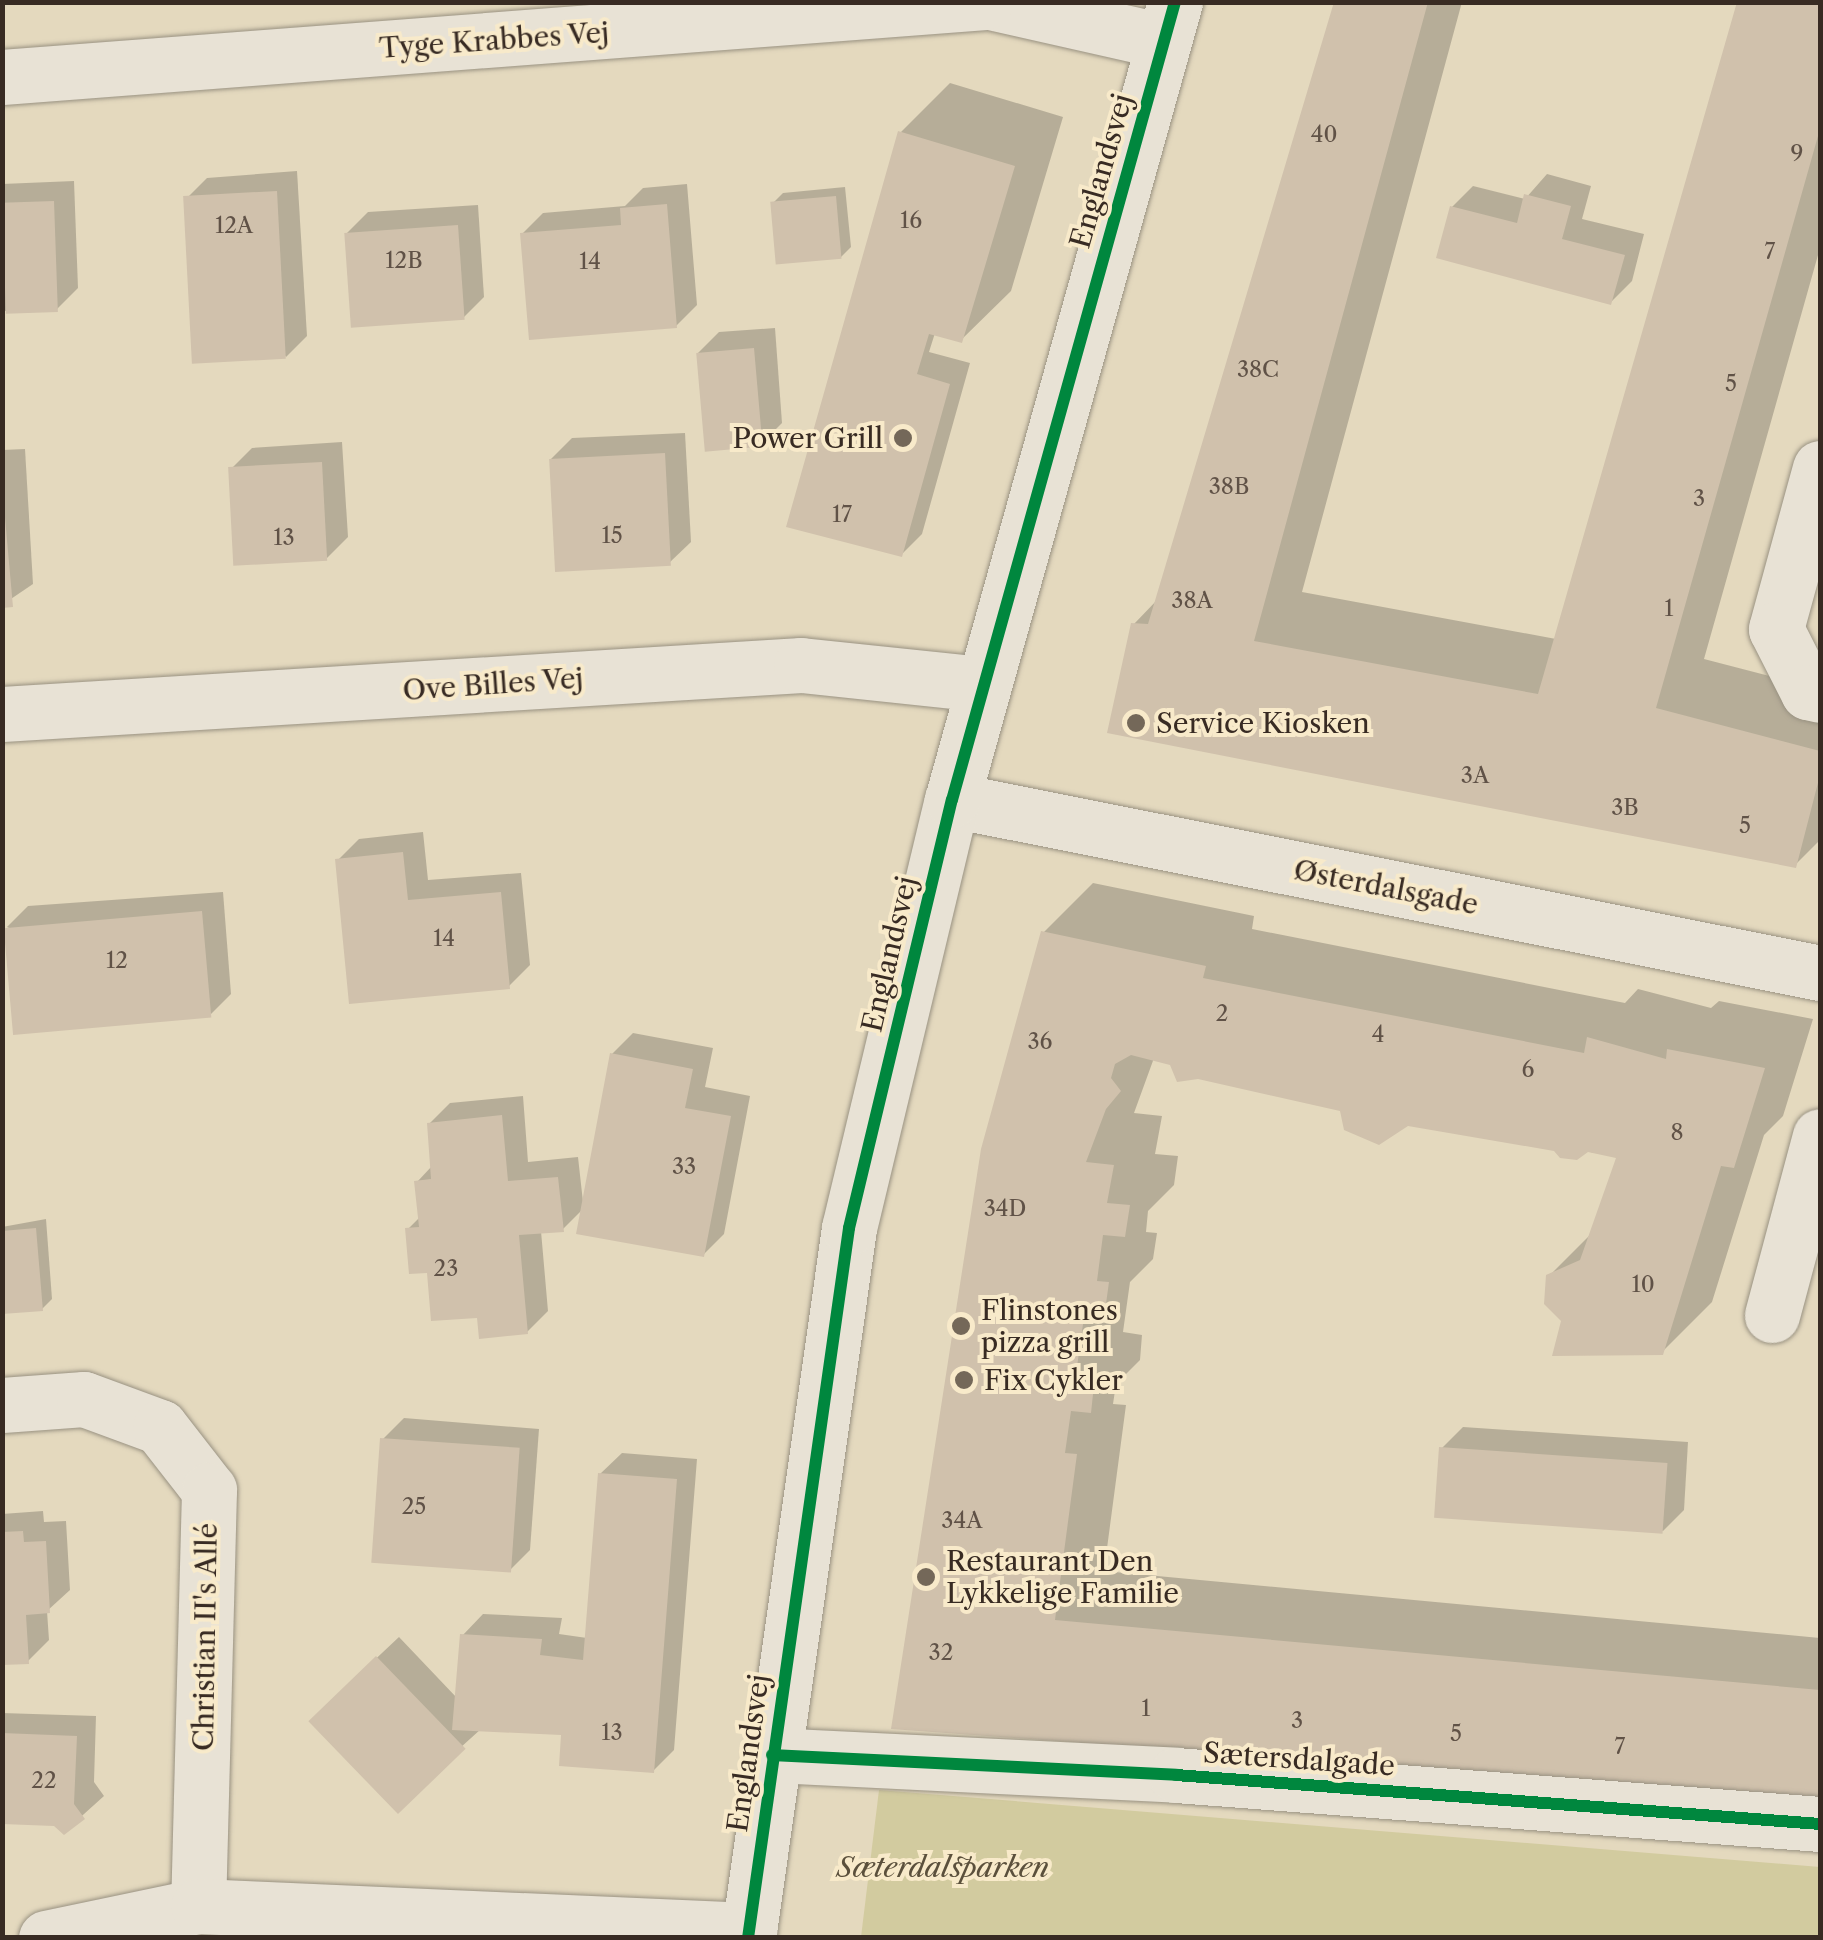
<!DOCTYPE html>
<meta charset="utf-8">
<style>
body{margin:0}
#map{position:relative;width:1823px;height:1940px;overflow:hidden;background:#e4d9be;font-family:"Libre Caslon Text",serif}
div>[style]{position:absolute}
.green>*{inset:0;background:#d2cb9f}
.shadow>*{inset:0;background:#0003}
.building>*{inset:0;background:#d0c1ac;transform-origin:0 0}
.roads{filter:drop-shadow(0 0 2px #999282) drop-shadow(0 0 2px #999282)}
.street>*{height:55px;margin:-27.5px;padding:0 27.5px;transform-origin:27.5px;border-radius:27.5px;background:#e8e2d5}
.secondary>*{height:55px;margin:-27.5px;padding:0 27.5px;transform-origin:27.5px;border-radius:27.5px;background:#e8e2d5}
.quiet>*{height:10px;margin-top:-5px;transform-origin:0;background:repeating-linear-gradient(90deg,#53a442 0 20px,transparent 0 30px)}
.cycleway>*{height:12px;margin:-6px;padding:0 6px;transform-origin:6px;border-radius:6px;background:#00873e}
.dots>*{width:28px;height:28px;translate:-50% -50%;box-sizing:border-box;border:5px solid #f8eaca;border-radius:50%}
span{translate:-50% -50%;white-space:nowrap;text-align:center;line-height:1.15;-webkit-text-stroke:8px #f8eaca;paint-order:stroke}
.number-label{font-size:22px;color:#605247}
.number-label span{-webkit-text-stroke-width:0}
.street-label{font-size:28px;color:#382b23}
.poi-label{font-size:28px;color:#382b23}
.right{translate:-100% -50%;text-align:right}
.left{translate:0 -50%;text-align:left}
.park-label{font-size:28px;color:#5b503c;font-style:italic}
.frame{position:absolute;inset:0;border:5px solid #382b23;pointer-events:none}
</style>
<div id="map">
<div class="green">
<div style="clip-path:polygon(879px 1790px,1820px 1867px,1820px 1937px,861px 1937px)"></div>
</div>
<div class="shadow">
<div style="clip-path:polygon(1335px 2px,1462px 2px,1302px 592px,1556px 639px,1739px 2px,1820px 2px,1820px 248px,1704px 659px,1820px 689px,1820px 840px,1795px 865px,1134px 624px,1158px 599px)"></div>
<div style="clip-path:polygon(950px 83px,1063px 117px,1011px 291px,961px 340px,935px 333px,929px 352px,970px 363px,922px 534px,901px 555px,901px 132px)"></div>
<div style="clip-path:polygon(297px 171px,307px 336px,286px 357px,186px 199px,207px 178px)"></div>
<div style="clip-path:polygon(1547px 174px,1591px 186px,1582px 219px,1644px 234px,1632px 281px,1611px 302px,1452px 207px,1473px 186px,1525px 199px)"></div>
<div style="clip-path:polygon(74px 181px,78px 288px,57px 309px,2px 311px,2px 184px)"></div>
<div style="clip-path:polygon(687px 184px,697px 305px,676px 326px,522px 234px,543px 213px,625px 206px,643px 188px)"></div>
<div style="clip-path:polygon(845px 187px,851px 247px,841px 257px,773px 203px,783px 193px)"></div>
<div style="clip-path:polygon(478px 205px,484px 297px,463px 318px,347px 233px,368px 212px)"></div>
<div style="clip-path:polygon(775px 328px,782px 423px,761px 444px,698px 353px,719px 332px)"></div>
<div style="clip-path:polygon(685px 433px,691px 542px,669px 563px,551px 459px,572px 438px)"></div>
<div style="clip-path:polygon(342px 442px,348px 537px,327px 558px,231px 469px,252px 448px)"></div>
<div style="clip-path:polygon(25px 449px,33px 584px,2px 605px,2px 450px)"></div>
<div style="clip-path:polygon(423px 832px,428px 880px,521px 873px,530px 965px,509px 986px,338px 860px,359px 839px)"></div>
<div style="clip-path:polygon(1093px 883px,1254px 916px,1252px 929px,1625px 1003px,1638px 989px,1711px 1008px,1719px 1001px,1813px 1019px,1783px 1116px,1764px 1135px,1712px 1302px,1662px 1352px,1564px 1320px,1549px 1276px,1592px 1233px,1619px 1157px,1342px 1109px,1154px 1058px,1134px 1113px,1162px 1116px,1155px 1154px,1178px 1156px,1174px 1185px,1148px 1211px,1146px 1232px,1157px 1233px,1153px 1259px,1130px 1282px,1123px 1332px,1142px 1335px,1140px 1360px,1116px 1384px,1113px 1404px,1126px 1405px,1104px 1571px,1820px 1638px,1820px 1803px,894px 1727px,1043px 933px)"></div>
<div style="clip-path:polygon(223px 892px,231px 994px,210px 1015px,7px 927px,28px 906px)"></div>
<div style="clip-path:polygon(633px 1033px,713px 1048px,705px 1087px,750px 1096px,724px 1234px,703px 1255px,583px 1209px,563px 1229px,541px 1231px,548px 1311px,527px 1332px,479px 1315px,429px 1270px,408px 1229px,420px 1217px,417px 1182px,432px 1166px,429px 1124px,450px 1103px,523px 1096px,528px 1162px,578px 1157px,583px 1202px,612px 1054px)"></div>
<div style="clip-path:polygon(46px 1219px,52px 1299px,42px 1309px,2px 1312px,2px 1227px)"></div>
<div style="clip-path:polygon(404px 1418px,539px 1429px,530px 1550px,509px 1571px,383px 1439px)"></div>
<div style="clip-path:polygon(1463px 1427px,1688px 1442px,1684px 1510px,1663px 1531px,1442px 1448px)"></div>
<div style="clip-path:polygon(622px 1453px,697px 1459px,674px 1750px,653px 1771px,564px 1733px,481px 1729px,397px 1805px,332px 1700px,399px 1637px,457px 1698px,462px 1636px,483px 1614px,562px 1618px,559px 1634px,587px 1638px,600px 1474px)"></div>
<div style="clip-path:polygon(43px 1511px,44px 1522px,66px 1521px,70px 1590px,47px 1611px,49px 1640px,28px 1661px,2px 1663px,2px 1514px)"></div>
<div style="clip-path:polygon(2px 1713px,96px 1716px,94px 1782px,104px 1796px,64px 1832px,55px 1824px,2px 1822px)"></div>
</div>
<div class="building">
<div style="clip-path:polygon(1334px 2px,1428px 2px,1254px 641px,1538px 694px,1737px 2px,1820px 2px,1820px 129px,1656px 708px,1820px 751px,1820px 775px,1796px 868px,1107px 733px,1131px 623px,1148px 624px)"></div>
<div style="clip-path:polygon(898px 131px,1015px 166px,962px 343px,929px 334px,917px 374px,950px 384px,902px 557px,786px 527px)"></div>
<div style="left:277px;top:191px;width:168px;height:94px;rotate:87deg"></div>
<div style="clip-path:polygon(1524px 194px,1571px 206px,1562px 239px,1625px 255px,1611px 305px,1436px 258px,1450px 206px,1517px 223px)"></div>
<div style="left:836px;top:196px;width:63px;height:66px;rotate:85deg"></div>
<div style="left:54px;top:201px;width:111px;height:52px;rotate:88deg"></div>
<div style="clip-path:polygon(667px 204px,677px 328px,529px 340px,520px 233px,621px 225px,620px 208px)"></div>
<div style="left:458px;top:225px;width:95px;height:114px;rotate:86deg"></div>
<div style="left:754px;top:348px;width:99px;height:58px;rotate:85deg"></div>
<div style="left:665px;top:453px;width:113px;height:116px;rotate:87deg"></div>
<div style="left:322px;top:462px;width:99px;height:94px;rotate:87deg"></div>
<div style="clip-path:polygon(2px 484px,13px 607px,2px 608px)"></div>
<div style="clip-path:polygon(403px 852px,408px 900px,501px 892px,510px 989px,349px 1004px,335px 859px)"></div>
<div style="left:202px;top:911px;width:107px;height:199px;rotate:85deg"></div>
<div style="clip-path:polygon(1041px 931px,1206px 966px,1203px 978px,1584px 1053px,1587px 1037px,1666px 1059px,1667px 1049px,1765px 1068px,1734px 1168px,1721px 1166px,1663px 1355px,1552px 1356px,1561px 1321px,1544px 1304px,1546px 1275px,1580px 1260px,1616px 1158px,1588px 1152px,1577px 1160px,1560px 1158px,1554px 1151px,1408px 1126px,1379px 1145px,1344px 1130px,1340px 1111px,1198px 1079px,1177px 1082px,1170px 1065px,1131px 1055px,1115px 1064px,1111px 1078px,1121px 1091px,1106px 1109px,1086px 1162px,1114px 1165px,1107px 1203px,1130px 1205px,1125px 1237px,1103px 1235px,1097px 1281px,1109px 1282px,1105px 1311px,1085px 1310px,1075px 1381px,1094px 1385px,1091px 1413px,1071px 1411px,1065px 1453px,1077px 1454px,1055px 1620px,1820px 1690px,1820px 1805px,1598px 1780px,891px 1729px,981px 1149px)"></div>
<div style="clip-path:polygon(610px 1053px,693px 1069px,685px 1108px,731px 1116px,704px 1257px,576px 1234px)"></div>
<div style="clip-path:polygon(502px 1115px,508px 1181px,558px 1177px,564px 1232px,519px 1235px,528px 1334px,479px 1339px,477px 1318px,431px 1321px,427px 1273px,409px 1274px,405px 1228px,419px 1227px,414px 1181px,431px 1179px,427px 1123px)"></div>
<div style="clip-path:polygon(36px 1228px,43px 1311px,2px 1314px,2px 1231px)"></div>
<div style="left:380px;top:1438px;width:140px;height:125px;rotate:4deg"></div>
<div style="left:1439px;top:1447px;width:229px;height:71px;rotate:4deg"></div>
<div style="clip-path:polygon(598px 1473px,677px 1479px,654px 1773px,559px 1766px,561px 1735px,452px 1730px,460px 1634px,542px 1639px,540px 1655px,583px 1660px)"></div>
<div style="clip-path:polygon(23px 1531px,24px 1542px,46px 1541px,50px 1613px,26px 1615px,29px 1664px,2px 1665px,2px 1532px)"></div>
<div style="left:376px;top:1656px;width:129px;height:94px;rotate:46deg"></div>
<div style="clip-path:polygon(2px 1733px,77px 1736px,74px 1804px,85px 1819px,64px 1835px,54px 1826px,2px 1824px)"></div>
</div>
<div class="roads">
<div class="street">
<div style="left:990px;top:2px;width:177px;rotate:12.7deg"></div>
<div style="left:2px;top:77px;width:986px;rotate:-4.36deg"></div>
<div style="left:1820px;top:468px;width:167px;rotate:105.3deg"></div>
<div style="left:1776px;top:629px;width:71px;rotate:63.1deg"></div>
<div style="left:1808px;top:692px;width:12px;rotate:14deg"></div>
<div style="left:2px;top:714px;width:801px;rotate:-3.51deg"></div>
<div style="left:801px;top:665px;width:183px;rotate:6deg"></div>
<div style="left:952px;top:800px;width:885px;rotate:11.27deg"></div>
<div style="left:1772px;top:1315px;width:185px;rotate:-75deg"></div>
<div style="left:2px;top:1405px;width:82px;rotate:-4.2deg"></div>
<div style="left:84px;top:1399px;width:81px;rotate:20.2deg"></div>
<div style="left:160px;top:1427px;width:80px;rotate:52.1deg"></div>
<div style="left:209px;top:1490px;width:416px;rotate:91.5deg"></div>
<div style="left:772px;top:1755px;width:404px;rotate:2.8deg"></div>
<div style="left:1176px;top:1775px;width:646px;rotate:4.35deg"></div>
<div style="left:46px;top:1938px;width:155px;rotate:-11.9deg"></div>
<div style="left:198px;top:1906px;width:552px;rotate:2.49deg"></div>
</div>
<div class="secondary">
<div style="left:748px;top:1938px;width:717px;rotate:-81.9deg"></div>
<div style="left:849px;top:1228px;width:440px;rotate:-76.5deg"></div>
<div style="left:952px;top:800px;width:829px;rotate:-74.39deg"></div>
</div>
</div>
<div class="quiet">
<div style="left:942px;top:2px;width:2px;rotate:90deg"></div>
</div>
<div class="cycleway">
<div style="left:772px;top:1755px;width:404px;rotate:2.8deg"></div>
<div style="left:1176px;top:1775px;width:646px;rotate:4.35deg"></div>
<div style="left:748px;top:1938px;width:717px;rotate:-81.9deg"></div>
<div style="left:849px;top:1228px;width:440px;rotate:-76.5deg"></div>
<div style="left:952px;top:800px;width:829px;rotate:-74.39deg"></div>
</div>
<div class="dots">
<div style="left:903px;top:438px;background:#746859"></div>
<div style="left:1136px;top:723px;background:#746859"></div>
<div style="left:961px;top:1326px;background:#746859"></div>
<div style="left:964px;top:1380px;background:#746859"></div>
<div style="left:926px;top:1577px;background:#746859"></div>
</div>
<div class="number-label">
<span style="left:1324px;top:135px">40</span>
<span style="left:1797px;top:154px">9</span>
<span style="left:911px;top:221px">16</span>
<span style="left:234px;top:226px">12A</span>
<span style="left:1770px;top:252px">7</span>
<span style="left:404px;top:261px">12B</span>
<span style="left:590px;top:262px">14</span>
<span style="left:1258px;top:370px">38C</span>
<span style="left:1731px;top:384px">5</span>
<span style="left:1229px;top:487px">38B</span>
<span style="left:1699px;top:499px">3</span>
<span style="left:842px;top:515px">17</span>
<span style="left:612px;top:536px">15</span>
<span style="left:284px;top:538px">13</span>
<span style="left:1192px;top:601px">38A</span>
<span style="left:1669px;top:609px">1</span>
<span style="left:1475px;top:776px">3A</span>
<span style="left:1625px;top:808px">3B</span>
<span style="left:1745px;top:826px">5</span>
<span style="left:444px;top:939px">14</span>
<span style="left:117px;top:961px">12</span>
<span style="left:1222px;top:1014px">2</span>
<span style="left:1378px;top:1035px">4</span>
<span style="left:1040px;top:1042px">36</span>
<span style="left:1528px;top:1070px">6</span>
<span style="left:1677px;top:1133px">8</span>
<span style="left:684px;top:1167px">33</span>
<span style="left:1005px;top:1209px">34D</span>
<span style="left:446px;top:1269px">23</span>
<span style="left:1643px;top:1285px">10</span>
<span style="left:414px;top:1507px">25</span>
<span style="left:962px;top:1521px">34A</span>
<span style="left:941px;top:1653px">32</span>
<span style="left:1146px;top:1709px">1</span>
<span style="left:1297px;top:1721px">3</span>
<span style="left:612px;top:1733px">13</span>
<span style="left:1456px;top:1734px">5</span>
<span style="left:1620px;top:1747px">7</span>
<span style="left:44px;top:1781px">22</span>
</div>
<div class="street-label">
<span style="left:494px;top:40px;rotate:-4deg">Tyge Krabbes Vej</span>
<span style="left:1101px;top:171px;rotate:-74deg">Englandsvej</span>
<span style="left:493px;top:684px;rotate:-4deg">Ove Billes Vej</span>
<span style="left:1386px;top:887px;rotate:11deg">Østerdalsgade</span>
<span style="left:889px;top:954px;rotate:-77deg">Englandsvej</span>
<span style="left:205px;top:1637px;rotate:-89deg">Christian II's Allé</span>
<span style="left:748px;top:1753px;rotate:-82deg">Englandsvej</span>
<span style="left:1299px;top:1759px;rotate:4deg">Sætersdalgade</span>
</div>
<div class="poi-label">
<span class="right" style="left:883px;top:438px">Power Grill</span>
<span class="left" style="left:1156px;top:723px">Service Kiosken</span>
<span class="left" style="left:981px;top:1326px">Flinstones<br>pizza grill</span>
<span class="left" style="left:984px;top:1380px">Fix Cykler</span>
<span class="left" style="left:946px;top:1577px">Restaurant Den<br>Lykkelige Familie</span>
</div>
<div class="park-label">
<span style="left:943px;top:1867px">Sæterdalsparken</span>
</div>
<div class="frame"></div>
</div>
